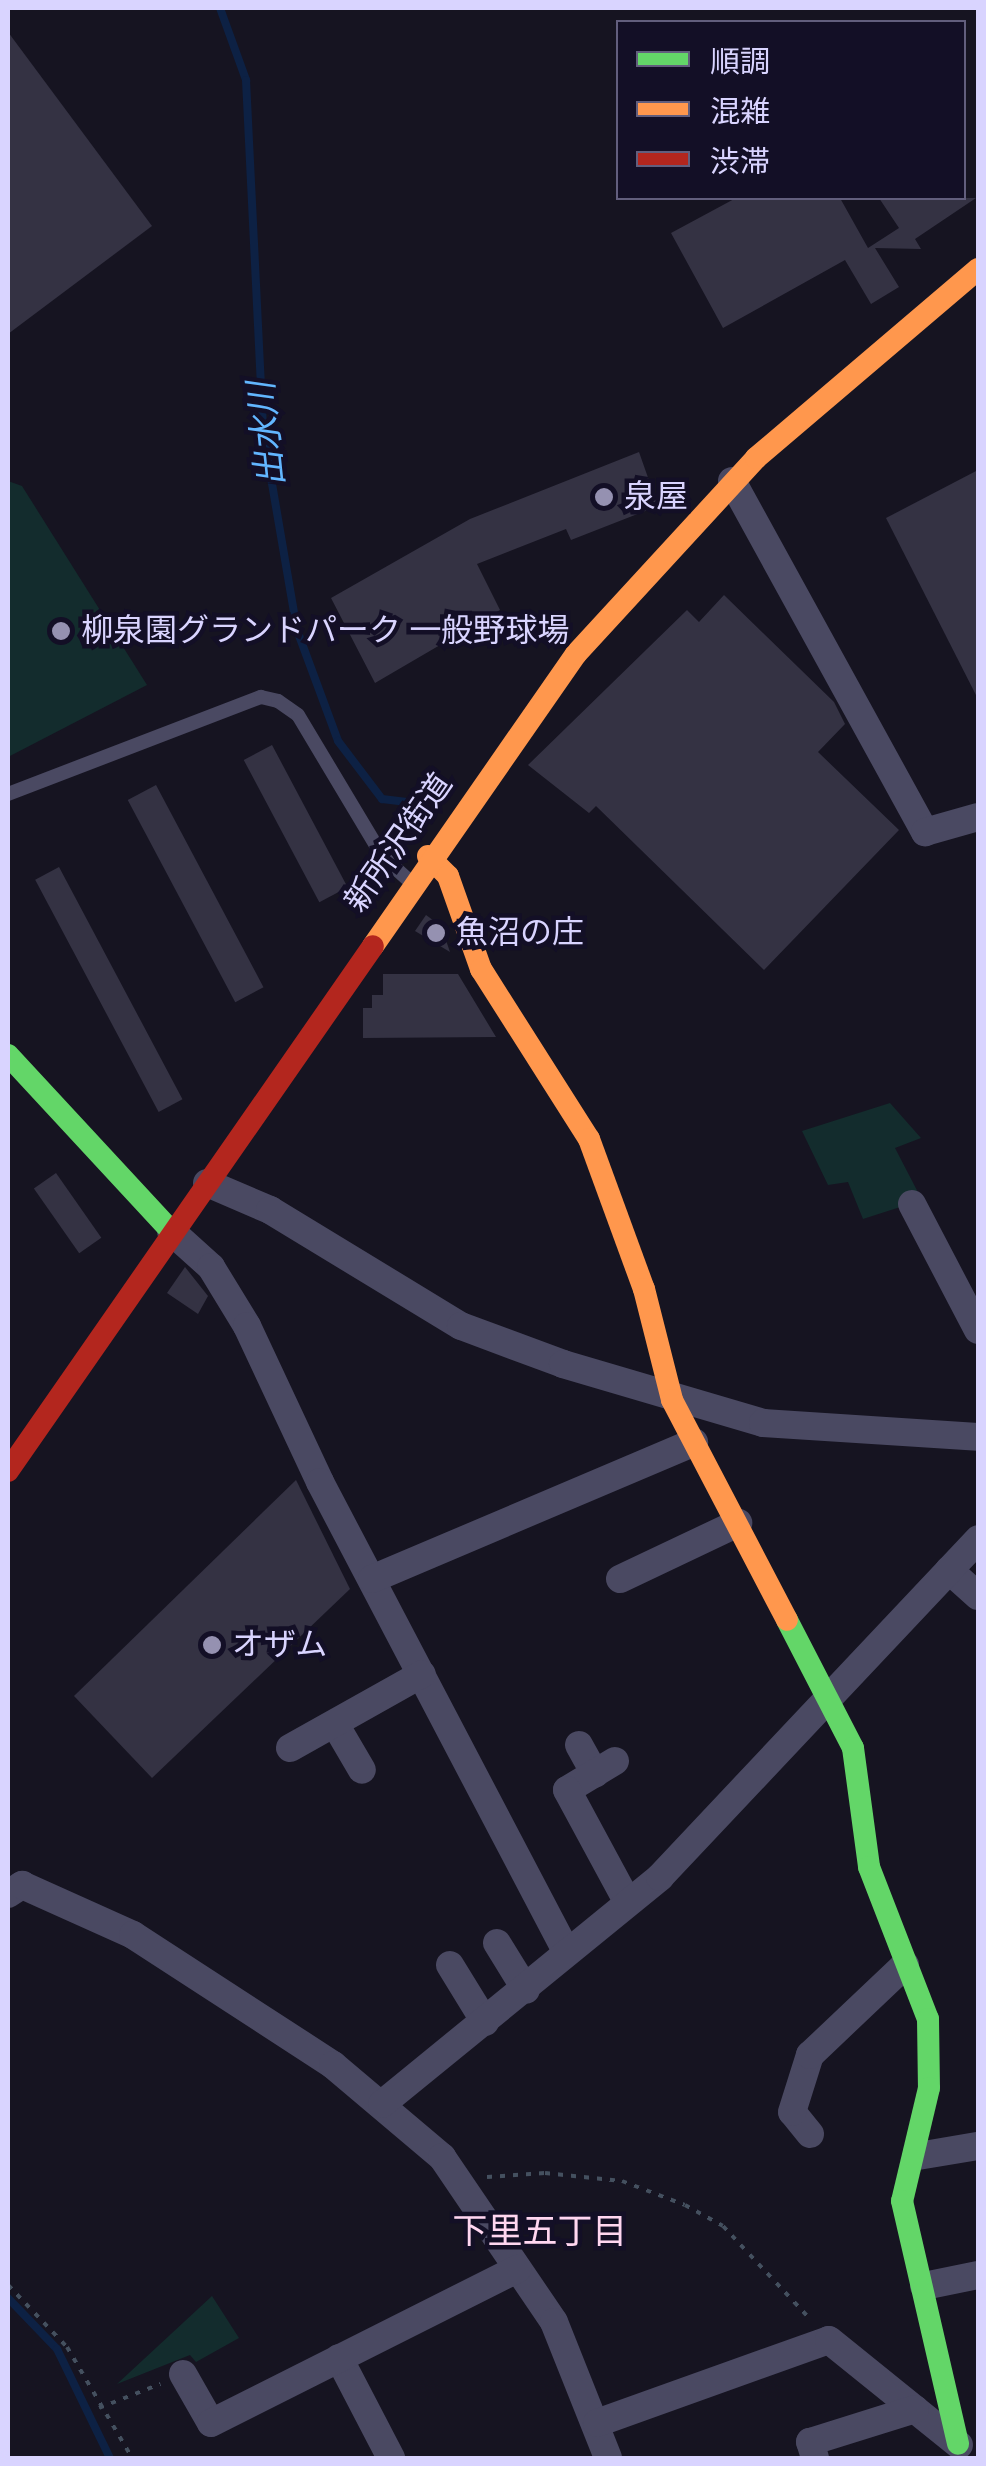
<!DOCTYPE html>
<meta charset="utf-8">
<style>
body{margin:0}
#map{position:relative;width:986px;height:2466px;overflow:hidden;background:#161421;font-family:"Varela Round","Noto Sans JP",sans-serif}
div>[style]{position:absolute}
.green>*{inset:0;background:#132c2d}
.stream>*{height:8px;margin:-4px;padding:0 4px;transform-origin:4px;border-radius:4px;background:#0d2144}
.building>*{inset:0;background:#343243;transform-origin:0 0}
.path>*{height:4px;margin-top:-2px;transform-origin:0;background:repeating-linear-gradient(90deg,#44505f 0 5px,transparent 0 13px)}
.lane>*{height:14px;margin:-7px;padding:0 7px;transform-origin:7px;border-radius:7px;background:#4a4962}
.street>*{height:28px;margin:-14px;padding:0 14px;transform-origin:14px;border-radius:14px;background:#4a4962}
.fast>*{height:22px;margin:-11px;padding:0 11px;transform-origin:11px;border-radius:11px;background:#63d668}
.slow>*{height:22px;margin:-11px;padding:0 11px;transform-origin:11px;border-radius:11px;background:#ff974d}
.jam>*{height:22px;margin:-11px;padding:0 11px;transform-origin:11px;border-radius:11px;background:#b3261e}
.dots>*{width:28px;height:28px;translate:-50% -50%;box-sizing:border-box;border:5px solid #130f26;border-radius:50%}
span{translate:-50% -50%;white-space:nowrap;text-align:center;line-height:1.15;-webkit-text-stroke:9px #130f26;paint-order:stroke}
.poi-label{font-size:32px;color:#d9d4ff}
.left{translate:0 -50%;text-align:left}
.street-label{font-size:32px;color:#d9d4ff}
.water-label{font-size:35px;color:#62b6ff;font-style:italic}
.neighbourhood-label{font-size:35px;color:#ffd6f0}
.frame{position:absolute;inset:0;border:10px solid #d9d4ff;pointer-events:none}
.legend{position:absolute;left:616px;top:20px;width:350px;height:180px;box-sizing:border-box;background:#130f26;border:2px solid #625e7d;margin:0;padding:12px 18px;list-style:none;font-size:30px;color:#d9d4ff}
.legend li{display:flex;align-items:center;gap:20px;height:50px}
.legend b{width:50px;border:2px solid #625e7d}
</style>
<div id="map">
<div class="green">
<div style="clip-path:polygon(8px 481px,22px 486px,147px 685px,8px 757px)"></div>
<div style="clip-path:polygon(890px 1103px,921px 1138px,895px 1148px,922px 1200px,863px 1219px,848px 1182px,828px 1185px,802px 1131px)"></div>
<div style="clip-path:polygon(212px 2296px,239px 2338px,196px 2362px,190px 2355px,117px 2384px)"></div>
</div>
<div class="stream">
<div style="left:220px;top:8px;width:77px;rotate:70.1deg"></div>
<div style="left:246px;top:80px;width:351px;rotate:87.2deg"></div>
<div style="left:263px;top:431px;width:202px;rotate:80.3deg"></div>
<div style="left:297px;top:630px;width:118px;rotate:69.7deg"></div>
<div style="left:338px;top:741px;width:73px;rotate:52.8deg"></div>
<div style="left:382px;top:799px;width:42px;rotate:6.8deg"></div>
<div style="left:8px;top:2298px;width:71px;rotate:46.1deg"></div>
<div style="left:57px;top:2349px;width:121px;rotate:64.1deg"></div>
</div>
<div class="building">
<div style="clip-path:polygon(8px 32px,152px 226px,8px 334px)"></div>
<div style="clip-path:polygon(736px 198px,840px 198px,868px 248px,899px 228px,879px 198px,976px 198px,915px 239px,921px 249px,875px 248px,899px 287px,871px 304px,845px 260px,723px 328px,671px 233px)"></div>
<div style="clip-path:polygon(639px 452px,658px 506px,571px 540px,566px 529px,477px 564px,500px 610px,375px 683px,331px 598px,470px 519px)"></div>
<div style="clip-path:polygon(978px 470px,978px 699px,886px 518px)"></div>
<div style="clip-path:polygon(724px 595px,834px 702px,845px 724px,818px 752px,899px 830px,764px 970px,596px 806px,589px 813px,528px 765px,687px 610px,699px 622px)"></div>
<div style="left:272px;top:745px;width:161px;height:32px;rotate:62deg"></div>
<div style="left:156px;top:785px;width:229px;height:32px;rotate:62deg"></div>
<div style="left:59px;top:867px;width:263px;height:27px;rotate:62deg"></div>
<div style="clip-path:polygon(426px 915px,441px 926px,450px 952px,415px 931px)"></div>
<div style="clip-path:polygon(383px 974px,458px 974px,496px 1037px,363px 1038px,363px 1008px,372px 1008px,372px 995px,383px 995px)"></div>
<div style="left:56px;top:1173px;width:79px;height:27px;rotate:55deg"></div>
<div style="clip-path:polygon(185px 1267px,208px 1296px,198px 1314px,167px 1293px)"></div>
<div style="clip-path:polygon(296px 1480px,350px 1589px,152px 1778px,74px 1696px)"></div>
</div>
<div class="path">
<div style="left:487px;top:2177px;width:58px;rotate:-3.9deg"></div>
<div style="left:545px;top:2173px;width:77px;rotate:5.9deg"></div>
<div style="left:622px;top:2181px;width:67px;rotate:20.9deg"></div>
<div style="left:685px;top:2205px;width:43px;rotate:28.9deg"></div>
<div style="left:723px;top:2226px;width:129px;rotate:46.9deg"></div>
<div style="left:8px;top:2285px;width:86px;rotate:46.4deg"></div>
<div style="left:67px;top:2347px;width:129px;rotate:59.6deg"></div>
<div style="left:99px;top:2408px;width:66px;rotate:-21.5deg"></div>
</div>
<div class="lane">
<div style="left:8px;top:794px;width:271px;rotate:-21deg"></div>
<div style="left:261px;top:697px;width:17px;rotate:13deg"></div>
<div style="left:278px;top:701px;width:24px;rotate:35deg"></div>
<div style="left:298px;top:715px;width:165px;rotate:59.1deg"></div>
<div style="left:383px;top:857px;width:38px;rotate:42deg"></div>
</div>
<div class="street">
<div style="left:732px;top:481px;width:401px;rotate:61.2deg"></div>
<div style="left:925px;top:832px;width:55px;rotate:-15.8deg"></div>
<div style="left:207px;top:1183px;width:69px;rotate:23.2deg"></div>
<div style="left:270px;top:1210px;width:223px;rotate:31.3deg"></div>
<div style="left:461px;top:1326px;width:109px;rotate:20.4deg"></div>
<div style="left:563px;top:1364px;width:209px;rotate:16.4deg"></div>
<div style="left:763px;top:1423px;width:215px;rotate:3.7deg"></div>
<div style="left:912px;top:1204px;width:142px;rotate:62.4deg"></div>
<div style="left:171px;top:1231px;width:54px;rotate:42deg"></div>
<div style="left:211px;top:1267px;width:69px;rotate:58.6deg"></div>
<div style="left:247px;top:1326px;width:172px;rotate:64.9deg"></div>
<div style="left:320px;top:1482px;width:530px;rotate:62.32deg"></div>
<div style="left:949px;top:1570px;width:39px;rotate:42deg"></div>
<div style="left:372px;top:1579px;width:350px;rotate:-23deg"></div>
<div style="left:620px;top:1579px;width:131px;rotate:-25.4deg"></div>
<div style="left:335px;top:1724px;width:53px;rotate:59.6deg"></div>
<div style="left:579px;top:1745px;width:33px;rotate:61deg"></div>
<div style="left:290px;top:1748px;width:151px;rotate:-29.3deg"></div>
<div style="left:615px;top:1761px;width:56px;rotate:148.9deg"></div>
<div style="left:567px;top:1790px;width:124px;rotate:61.6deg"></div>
<div style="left:8px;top:1894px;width:17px;rotate:-33deg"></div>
<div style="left:22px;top:1885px;width:122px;rotate:24.2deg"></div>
<div style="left:133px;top:1935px;width:239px;rotate:33deg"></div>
<div style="left:333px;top:2065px;width:143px;rotate:40.2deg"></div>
<div style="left:442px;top:2157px;width:199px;rotate:55.8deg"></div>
<div style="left:554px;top:2322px;width:146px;rotate:68.3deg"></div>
<div style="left:497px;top:1943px;width:55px;rotate:58.3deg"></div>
<div style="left:450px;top:1965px;width:67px;rotate:58.4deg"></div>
<div style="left:382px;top:2104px;width:359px;rotate:-39.2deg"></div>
<div style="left:660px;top:1877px;width:464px;rotate:-46.7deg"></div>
<div style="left:810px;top:2134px;width:28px;rotate:-129deg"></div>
<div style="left:792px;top:2112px;width:60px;rotate:-72.5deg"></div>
<div style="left:810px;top:2055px;width:131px;rotate:-43.5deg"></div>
<div style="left:918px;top:2156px;width:61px;rotate:-9.5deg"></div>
<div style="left:924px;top:2286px;width:55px;rotate:-11.5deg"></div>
<div style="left:339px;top:2358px;width:113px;rotate:62.5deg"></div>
<div style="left:183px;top:2374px;width:56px;rotate:60.3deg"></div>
<div style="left:211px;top:2423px;width:343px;rotate:-26.7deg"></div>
<div style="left:597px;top:2423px;width:246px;rotate:-19.7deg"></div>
<div style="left:829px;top:2340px;width:167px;rotate:38.9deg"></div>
<div style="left:815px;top:2458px;width:17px;rotate:-107deg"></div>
<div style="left:810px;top:2442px;width:110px;rotate:-17.4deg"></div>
</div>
<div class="fast">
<div style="left:8px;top:1055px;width:240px;rotate:47.2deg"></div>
<div style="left:787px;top:1620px;width:144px;rotate:62.7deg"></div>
<div style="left:853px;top:1748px;width:120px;rotate:82.3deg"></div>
<div style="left:869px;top:1867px;width:163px;rotate:68.8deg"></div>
<div style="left:928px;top:2019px;width:69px;rotate:89.2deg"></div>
<div style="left:929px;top:2088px;width:116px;rotate:103.4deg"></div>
<div style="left:902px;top:2201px;width:249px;rotate:77deg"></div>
</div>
<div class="slow">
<div style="left:428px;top:856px;width:28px;rotate:45deg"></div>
<div style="left:448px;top:876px;width:99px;rotate:70.5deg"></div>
<div style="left:481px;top:969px;width:201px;rotate:57.6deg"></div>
<div style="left:589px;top:1139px;width:160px;rotate:69.9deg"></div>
<div style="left:644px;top:1289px;width:114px;rotate:75.8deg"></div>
<div style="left:672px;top:1400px;width:248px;rotate:62.4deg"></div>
<div style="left:373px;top:946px;width:356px;rotate:-55.2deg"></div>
<div style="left:576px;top:654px;width:266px;rotate:-47.4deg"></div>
<div style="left:756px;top:458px;width:292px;rotate:-40.4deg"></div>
</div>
<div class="jam">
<div style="left:8px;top:1471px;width:639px;rotate:-55.19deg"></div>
</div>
<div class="dots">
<div style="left:604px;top:497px;background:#9591b1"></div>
<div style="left:61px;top:631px;background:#9591b1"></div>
<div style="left:436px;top:933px;background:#9591b1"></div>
<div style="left:212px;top:1645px;background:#9591b1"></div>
</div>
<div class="poi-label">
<span class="left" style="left:624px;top:497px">泉屋</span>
<span class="left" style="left:81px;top:631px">柳泉園グランドパーク 一般野球場</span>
<span class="left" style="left:456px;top:933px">魚沼の庄</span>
<span class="left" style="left:232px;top:1645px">オザム</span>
</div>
<div class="street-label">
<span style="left:399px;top:843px;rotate:-55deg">新所沢街道</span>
</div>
<div class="water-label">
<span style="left:267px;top:434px;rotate:-96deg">出水川</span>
</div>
<div class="neighbourhood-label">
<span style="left:540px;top:2232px">下里五丁目</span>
</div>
<div class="frame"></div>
<ul class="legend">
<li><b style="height:12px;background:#63d668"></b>順調</li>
<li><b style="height:12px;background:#ff974d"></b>混雑</li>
<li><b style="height:12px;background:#b3261e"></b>渋滞</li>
</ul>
</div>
